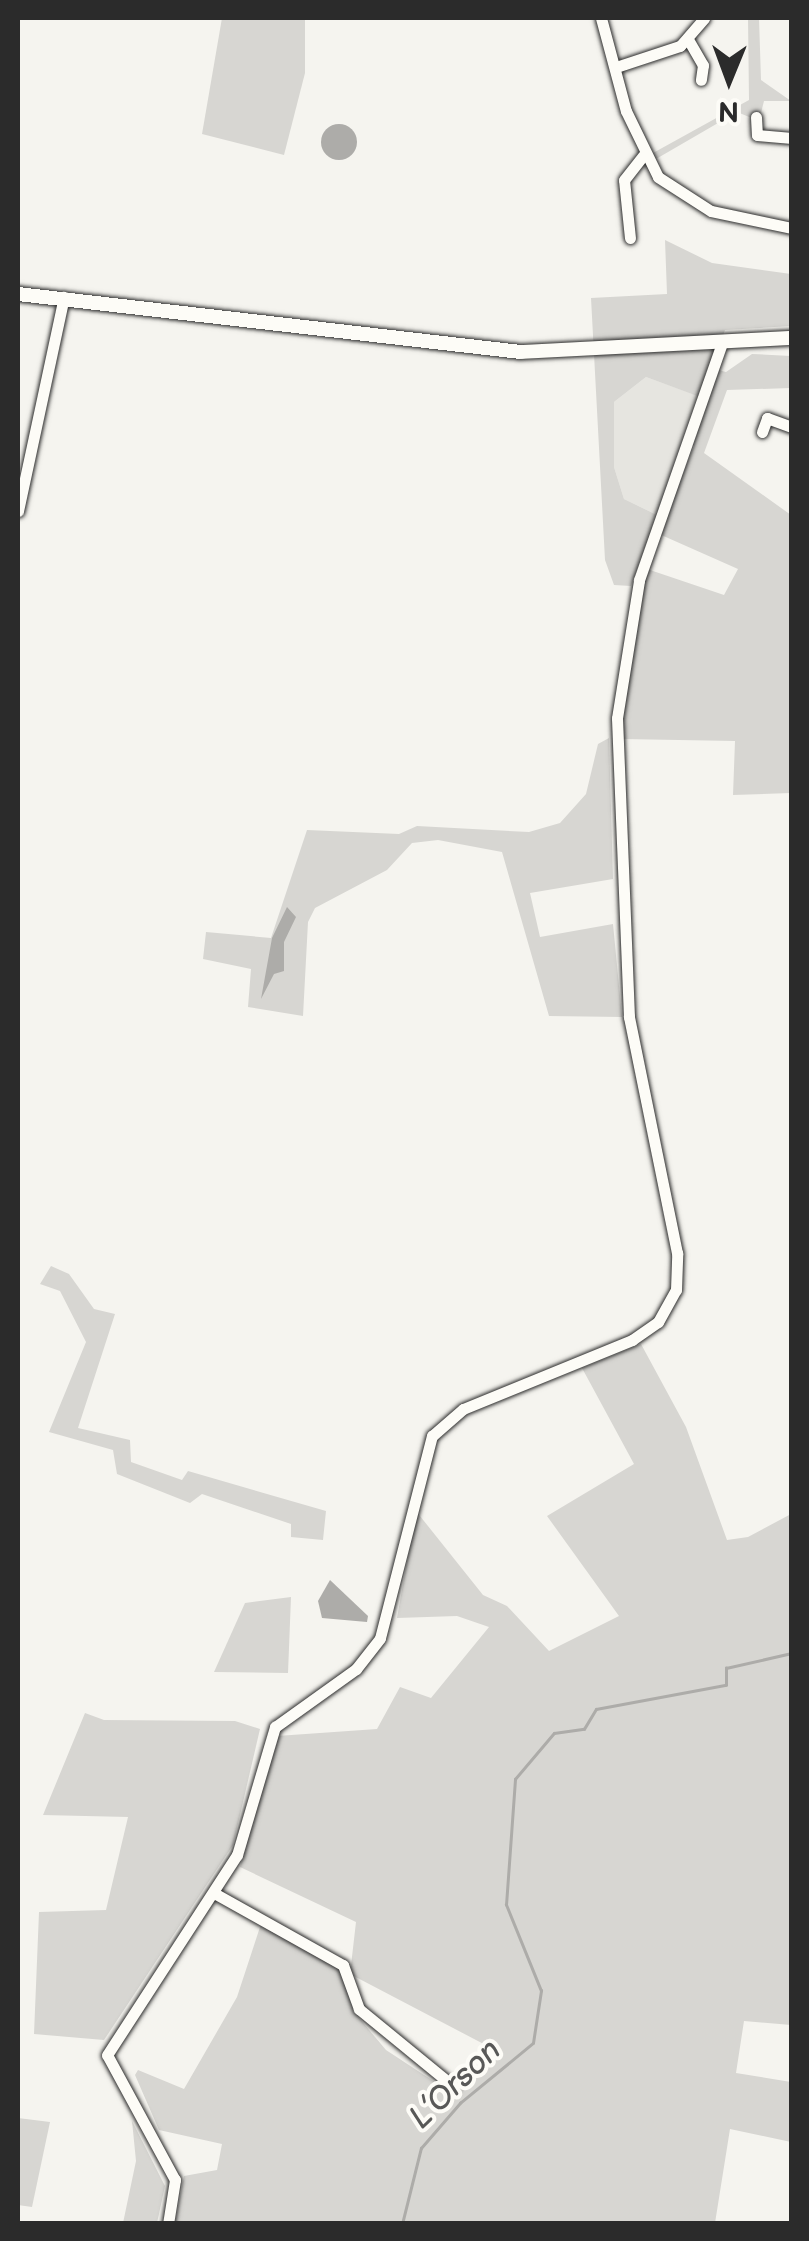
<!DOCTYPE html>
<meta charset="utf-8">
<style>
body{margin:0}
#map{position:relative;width:809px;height:2241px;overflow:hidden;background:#f5f4ef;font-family:"Balsamiq Sans",sans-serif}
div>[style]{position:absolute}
.built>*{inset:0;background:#e6e5e0}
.green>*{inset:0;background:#d7d6d2}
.water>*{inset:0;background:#adaca9}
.round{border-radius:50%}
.stream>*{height:2.5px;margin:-1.25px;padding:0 1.25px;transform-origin:1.25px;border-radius:1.25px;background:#adaca9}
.roads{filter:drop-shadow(0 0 2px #2b2b2b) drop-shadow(0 0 2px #2b2b2b)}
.minor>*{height:11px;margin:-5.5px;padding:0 5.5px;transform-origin:5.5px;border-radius:5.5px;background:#fdfcf7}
.major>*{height:14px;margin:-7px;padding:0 7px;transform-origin:7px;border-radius:7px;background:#fdfcf7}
span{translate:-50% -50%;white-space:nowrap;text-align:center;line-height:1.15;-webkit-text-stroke:8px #fdfcf7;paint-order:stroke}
.water-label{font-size:32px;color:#585857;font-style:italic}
.frame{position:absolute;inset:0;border:20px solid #2b2b2b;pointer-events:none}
.north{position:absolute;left:679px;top:30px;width:100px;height:100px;-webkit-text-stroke:8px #fdfcf7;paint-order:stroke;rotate:181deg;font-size:28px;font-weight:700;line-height:40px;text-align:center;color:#2b2b2b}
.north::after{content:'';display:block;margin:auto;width:35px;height:45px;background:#2b2b2b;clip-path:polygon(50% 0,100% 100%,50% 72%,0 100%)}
</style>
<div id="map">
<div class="built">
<div style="clip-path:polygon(646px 377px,701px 397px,657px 515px,624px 499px,614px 467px,614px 402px)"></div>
</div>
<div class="green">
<div style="clip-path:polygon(222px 18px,305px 18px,305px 73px,284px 155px,202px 134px)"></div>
<div style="clip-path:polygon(748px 18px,759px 18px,761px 80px,791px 101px,764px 101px,759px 121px,737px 112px,656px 159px,653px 153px,749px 100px)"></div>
<div style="clip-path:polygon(665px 240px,712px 263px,791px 274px,791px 326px,725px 330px,711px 368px,726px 372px,752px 354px,791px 356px,791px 388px,727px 390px,704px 453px,791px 515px,791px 793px,733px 795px,735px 741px,622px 739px,625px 665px,647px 569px,724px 595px,738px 569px,659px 534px,694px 446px,685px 438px,700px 397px,646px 377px,614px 402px,614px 467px,624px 499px,657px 515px,631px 586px,614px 585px,605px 560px,591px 298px,667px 294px)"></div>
<div style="clip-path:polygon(609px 738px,613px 879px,530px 893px,540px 937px,613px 924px,622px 1017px,549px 1016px,502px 852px,438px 840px,412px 843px,387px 870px,315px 908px,308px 922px,303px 1016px,248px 1007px,251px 969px,203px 959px,206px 932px,271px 938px,307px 830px,399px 834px,417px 826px,529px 832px,560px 823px,586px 794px,598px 744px)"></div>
<div style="clip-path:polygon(51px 1266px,69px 1274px,94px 1309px,115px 1314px,78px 1428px,130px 1440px,131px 1462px,182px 1480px,188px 1471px,326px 1511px,323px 1540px,291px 1537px,291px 1524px,202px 1494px,190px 1503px,117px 1474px,113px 1450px,49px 1432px,86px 1342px,60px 1291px,40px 1284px)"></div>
<div style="clip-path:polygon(641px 1344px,686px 1427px,727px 1540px,748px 1537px,791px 1514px,791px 2025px,744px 2021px,736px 2073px,791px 2082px,791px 2142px,730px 2129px,715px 2223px,175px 2223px,184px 2176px,217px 2170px,222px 2144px,159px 2130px,135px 2075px,138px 2070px,184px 2089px,237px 1997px,261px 1924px,340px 1967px,354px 2012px,386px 2050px,450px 2092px,497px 2051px,350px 1974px,356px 1922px,240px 1867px,277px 1736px,377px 1729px,400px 1687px,431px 1698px,489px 1627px,457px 1616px,397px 1618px,416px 1511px,483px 1595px,507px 1606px,549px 1651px,619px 1616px,547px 1516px,634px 1464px,582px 1368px)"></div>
<div style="clip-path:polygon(291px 1597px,288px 1673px,214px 1672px,245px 1603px)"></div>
<div style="clip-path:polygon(85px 1713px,104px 1720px,235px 1721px,260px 1729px,233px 1845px,104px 2040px,34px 2034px,39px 1912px,106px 1910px,128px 1817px,43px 1815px)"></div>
<div style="clip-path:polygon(18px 2118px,50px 2122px,32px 2207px,18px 2205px)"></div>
<div style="clip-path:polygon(132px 2121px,165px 2186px,157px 2223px,123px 2223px,136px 2161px)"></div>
</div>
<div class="water">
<div class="round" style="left:321px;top:124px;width:36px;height:36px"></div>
<div style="clip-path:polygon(287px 907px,296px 917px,284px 942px,284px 971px,274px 974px,261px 999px,272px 938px)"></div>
<div style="clip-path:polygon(330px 1580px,368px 1616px,367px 1622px,322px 1618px,318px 1601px)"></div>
</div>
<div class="stream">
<div style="left:792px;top:1633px;width:1px;rotate:90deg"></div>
<div style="left:402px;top:2224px;width:78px;rotate:-76deg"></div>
<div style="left:421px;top:2148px;width:60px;rotate:-49.1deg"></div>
<div style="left:460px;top:2103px;width:94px;rotate:-39.4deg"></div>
<div style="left:533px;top:2043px;width:53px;rotate:-81.3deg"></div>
<div style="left:541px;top:1991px;width:93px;rotate:-112.1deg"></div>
<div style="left:506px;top:1905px;width:126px;rotate:-85.9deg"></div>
<div style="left:515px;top:1779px;width:60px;rotate:-49.7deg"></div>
<div style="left:554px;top:1733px;width:30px;rotate:-8deg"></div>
<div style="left:584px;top:1729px;width:23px;rotate:-59deg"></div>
<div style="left:596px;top:1709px;width:132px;rotate:-10.5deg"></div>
<div style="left:726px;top:1685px;width:17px;rotate:-90deg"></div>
<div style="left:726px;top:1668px;width:68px;rotate:-12.8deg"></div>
</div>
<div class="roads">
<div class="minor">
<div style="left:601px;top:18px;width:96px;rotate:75deg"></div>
<div style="left:626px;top:111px;width:73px;rotate:64.1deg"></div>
<div style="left:658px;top:177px;width:63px;rotate:32.7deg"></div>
<div style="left:711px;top:211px;width:83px;rotate:11.9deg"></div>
<div style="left:689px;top:41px;width:28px;rotate:60deg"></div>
<div style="left:703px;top:65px;width:15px;rotate:98deg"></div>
<div style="left:616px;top:67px;width:67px;rotate:-18.2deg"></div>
<div style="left:680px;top:46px;width:37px;rotate:-49deg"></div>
<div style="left:756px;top:117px;width:18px;rotate:87deg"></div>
<div style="left:757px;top:135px;width:35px;rotate:5deg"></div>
<div style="left:630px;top:238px;width:58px;rotate:-95.9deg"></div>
<div style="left:624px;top:180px;width:31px;rotate:-52deg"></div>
<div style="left:762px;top:432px;width:15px;rotate:-70deg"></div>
<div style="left:767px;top:418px;width:27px;rotate:20deg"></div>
<div style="left:18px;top:511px;width:219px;rotate:-77.9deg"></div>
<div style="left:214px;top:1893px;width:148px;rotate:29.2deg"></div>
<div style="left:343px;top:1965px;width:47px;rotate:70deg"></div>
<div style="left:359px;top:2009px;width:122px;rotate:39.3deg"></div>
<div style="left:168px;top:2224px;width:45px;rotate:-81deg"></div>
<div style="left:175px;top:2180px;width:142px;rotate:-118.5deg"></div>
<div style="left:107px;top:2055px;width:239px;rotate:-57deg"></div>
<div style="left:237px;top:1855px;width:134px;rotate:-73.5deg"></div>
<div style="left:275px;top:1727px;width:100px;rotate:-35.6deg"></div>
<div style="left:356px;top:1669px;width:39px;rotate:-52deg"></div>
<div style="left:380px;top:1638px;width:209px;rotate:-75.6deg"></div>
<div style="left:432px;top:1436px;width:41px;rotate:-41.1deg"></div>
<div style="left:463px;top:1409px;width:183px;rotate:-22.2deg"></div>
<div style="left:632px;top:1340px;width:32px;rotate:-35deg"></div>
<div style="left:658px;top:1322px;width:37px;rotate:-61deg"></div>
<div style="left:676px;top:1290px;width:37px;rotate:-88deg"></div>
<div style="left:677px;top:1253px;width:241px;rotate:-101.5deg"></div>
<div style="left:629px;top:1017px;width:299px;rotate:-92.3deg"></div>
<div style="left:617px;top:718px;width:140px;rotate:-80.9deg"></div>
<div style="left:639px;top:580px;width:251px;rotate:-70.7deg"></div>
</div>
<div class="major">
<div style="left:18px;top:294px;width:506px;rotate:6.58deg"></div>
<div style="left:521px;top:352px;width:271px;rotate:-3deg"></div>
</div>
</div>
<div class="water-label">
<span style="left:456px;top:2085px;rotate:-44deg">L’Orson</span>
</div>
<div class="frame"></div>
<div class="north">N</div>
</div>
